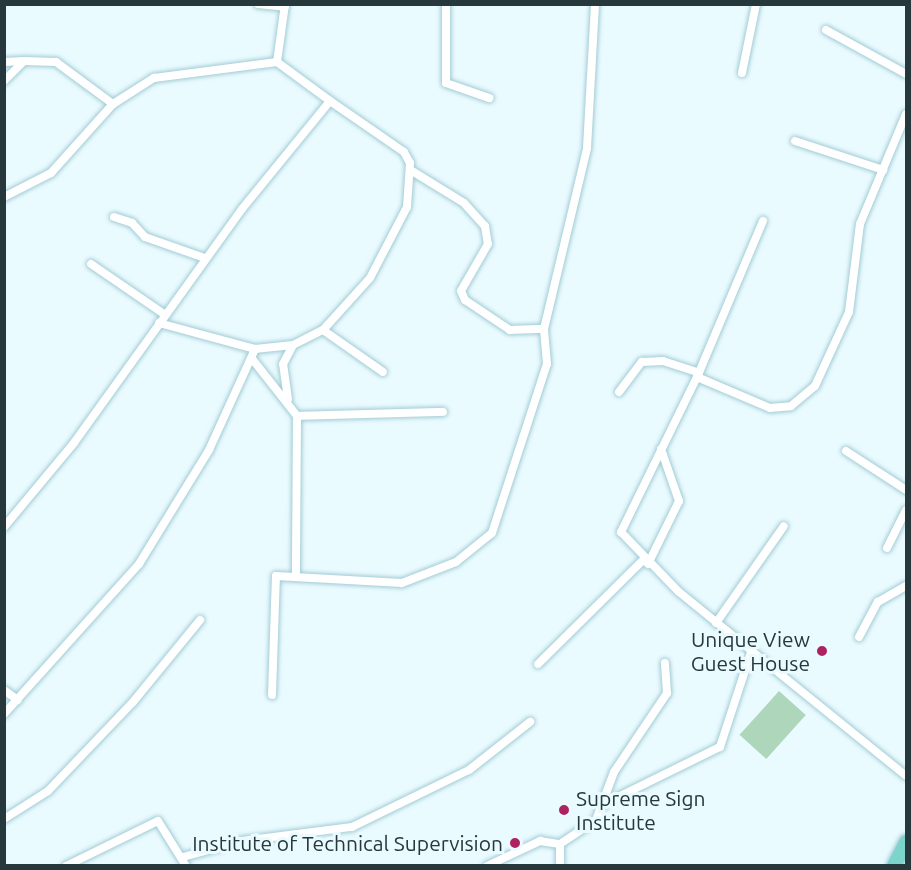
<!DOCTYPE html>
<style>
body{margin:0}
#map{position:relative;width:911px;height:870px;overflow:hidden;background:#eafbff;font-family:Ubuntu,sans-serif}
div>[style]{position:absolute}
.green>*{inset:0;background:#add6ba;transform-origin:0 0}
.roads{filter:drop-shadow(0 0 2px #a2ccd5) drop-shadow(0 0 2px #a2ccd5)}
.minor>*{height:8px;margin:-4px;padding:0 4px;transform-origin:4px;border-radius:4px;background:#fff}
.trunk>*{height:14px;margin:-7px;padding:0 7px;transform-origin:7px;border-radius:7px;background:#7cd4ca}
.dots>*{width:16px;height:16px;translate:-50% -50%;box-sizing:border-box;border:3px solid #eafbff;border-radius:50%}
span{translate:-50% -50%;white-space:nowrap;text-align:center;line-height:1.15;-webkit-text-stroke:6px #eafbff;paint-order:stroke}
.poi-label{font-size:21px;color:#27383c}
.right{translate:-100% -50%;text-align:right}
.left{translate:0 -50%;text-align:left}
.frame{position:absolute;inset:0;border:6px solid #27383c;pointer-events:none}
</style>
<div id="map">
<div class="green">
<div style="left:779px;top:691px;width:36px;height:59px;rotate:42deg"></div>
</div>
<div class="roads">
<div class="minor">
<div style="left:258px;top:4px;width:27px;rotate:6deg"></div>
<div style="left:446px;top:4px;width:79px;rotate:90deg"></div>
<div style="left:446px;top:83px;width:46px;rotate:19.2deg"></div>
<div style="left:826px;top:30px;width:91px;rotate:28.8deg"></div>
<div style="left:4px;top:62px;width:20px;rotate:-3deg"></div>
<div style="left:277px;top:62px;width:59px;rotate:-82.1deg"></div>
<div style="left:742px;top:73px;width:70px;rotate:-78.5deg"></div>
<div style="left:4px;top:81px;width:28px;rotate:-45deg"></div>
<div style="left:24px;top:61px;width:32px;rotate:2deg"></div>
<div style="left:56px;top:62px;width:71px;rotate:36.4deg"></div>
<div style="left:795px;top:141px;width:93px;rotate:18.2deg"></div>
<div style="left:412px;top:171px;width:61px;rotate:31.6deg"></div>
<div style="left:464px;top:203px;width:31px;rotate:48deg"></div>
<div style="left:485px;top:226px;width:18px;rotate:81deg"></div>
<div style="left:488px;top:244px;width:54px;rotate:119.9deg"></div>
<div style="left:461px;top:291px;width:10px;rotate:66deg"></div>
<div style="left:465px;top:300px;width:54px;rotate:33.7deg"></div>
<div style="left:510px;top:330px;width:34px;rotate:-2deg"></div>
<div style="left:4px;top:197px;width:53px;rotate:-27.1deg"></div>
<div style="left:51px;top:173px;width:93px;rotate:-48.1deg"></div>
<div style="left:113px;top:104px;width:49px;rotate:-32.4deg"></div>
<div style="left:154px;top:78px;width:124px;rotate:-7.4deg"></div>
<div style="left:277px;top:62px;width:66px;rotate:36.3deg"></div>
<div style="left:330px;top:101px;width:139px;rotate:129.2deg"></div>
<div style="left:242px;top:209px;width:288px;rotate:125.7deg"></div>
<div style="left:74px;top:443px;width:109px;rotate:129.8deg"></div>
<div style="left:114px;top:217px;width:19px;rotate:18deg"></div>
<div style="left:132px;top:223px;width:19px;rotate:47deg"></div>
<div style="left:145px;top:237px;width:64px;rotate:19.3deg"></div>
<div style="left:763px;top:221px;width:169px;rotate:112.9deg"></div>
<div style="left:697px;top:377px;width:173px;rotate:116.1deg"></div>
<div style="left:621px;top:532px;width:83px;rotate:46deg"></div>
<div style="left:679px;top:592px;width:292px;rotate:39deg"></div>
<div style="left:91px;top:264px;width:88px;rotate:34.4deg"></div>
<div style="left:159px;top:323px;width:99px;rotate:15.2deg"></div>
<div style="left:255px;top:349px;width:38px;rotate:-6deg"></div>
<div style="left:293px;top:345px;width:34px;rotate:-27deg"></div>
<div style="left:323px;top:330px;width:70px;rotate:-47.9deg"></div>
<div style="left:370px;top:278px;width:80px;rotate:-62.5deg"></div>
<div style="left:407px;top:207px;width:44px;rotate:-86.1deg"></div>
<div style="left:410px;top:163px;width:13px;rotate:-119deg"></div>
<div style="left:404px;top:152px;width:90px;rotate:-145.4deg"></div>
<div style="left:323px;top:330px;width:73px;rotate:35deg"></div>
<div style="left:253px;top:360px;width:71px;rotate:51.8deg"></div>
<div style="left:297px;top:416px;width:158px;rotate:90.4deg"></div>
<div style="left:697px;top:377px;width:79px;rotate:23deg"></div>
<div style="left:770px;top:408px;width:21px;rotate:-5deg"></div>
<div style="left:791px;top:406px;width:31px;rotate:-40deg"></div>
<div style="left:815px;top:386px;width:81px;rotate:-65.3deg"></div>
<div style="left:849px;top:312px;width:89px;rotate:-82.9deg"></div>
<div style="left:860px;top:224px;width:119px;rotate:-67.3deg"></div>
<div style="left:619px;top:392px;width:38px;rotate:-53deg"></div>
<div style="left:642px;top:362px;width:21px;rotate:-3deg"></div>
<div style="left:663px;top:361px;width:38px;rotate:18deg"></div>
<div style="left:288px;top:399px;width:35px;rotate:-98deg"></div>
<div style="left:283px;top:364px;width:21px;rotate:-62deg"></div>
<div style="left:297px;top:416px;width:146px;rotate:-1.6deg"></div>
<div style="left:846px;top:451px;width:72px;rotate:33deg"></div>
<div style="left:887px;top:548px;width:42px;rotate:-63.4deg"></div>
<div style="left:648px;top:564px;width:70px;rotate:-63.8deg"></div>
<div style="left:679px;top:501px;width:55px;rotate:-109.1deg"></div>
<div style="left:716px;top:623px;width:118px;rotate:-55deg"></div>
<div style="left:859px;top:637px;width:40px;rotate:-62deg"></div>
<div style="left:878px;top:602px;width:32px;rotate:-30deg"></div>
<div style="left:538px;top:664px;width:148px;rotate:-44.7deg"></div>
<div style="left:4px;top:690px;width:17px;rotate:36deg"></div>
<div style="left:272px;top:695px;width:119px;rotate:-88.1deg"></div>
<div style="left:276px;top:576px;width:126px;rotate:3.2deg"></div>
<div style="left:402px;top:583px;width:58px;rotate:-21.3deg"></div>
<div style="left:456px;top:562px;width:46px;rotate:-38.9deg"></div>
<div style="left:492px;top:533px;width:178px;rotate:-72deg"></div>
<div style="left:547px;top:364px;width:35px;rotate:-95deg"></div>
<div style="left:544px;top:329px;width:186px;rotate:-76.6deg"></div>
<div style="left:587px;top:148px;width:144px;rotate:-86.8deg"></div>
<div style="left:4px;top:714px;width:202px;rotate:-48deg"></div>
<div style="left:139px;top:564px;width:134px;rotate:-58.4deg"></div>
<div style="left:209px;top:450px;width:111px;rotate:-65.5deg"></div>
<div style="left:606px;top:803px;width:127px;rotate:-26.2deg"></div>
<div style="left:720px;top:747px;width:100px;rotate:-71.9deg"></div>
<div style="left:4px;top:819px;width:52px;rotate:-32.5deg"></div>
<div style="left:48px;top:791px;width:123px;rotate:-46.3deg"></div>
<div style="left:133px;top:702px;width:106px;rotate:-50.7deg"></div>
<div style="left:183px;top:857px;width:61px;rotate:-15.2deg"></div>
<div style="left:242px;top:841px;width:111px;rotate:-7.3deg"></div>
<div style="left:352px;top:827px;width:130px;rotate:-26deg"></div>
<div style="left:469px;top:770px;width:78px;rotate:-38.2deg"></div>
<div style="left:66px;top:866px;width:102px;rotate:-26.1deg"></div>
<div style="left:158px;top:821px;width:53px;rotate:58.1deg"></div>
<div style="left:487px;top:866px;width:59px;rotate:-25.3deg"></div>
<div style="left:540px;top:841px;width:20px;rotate:9deg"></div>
<div style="left:560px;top:866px;width:22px;rotate:-90deg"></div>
<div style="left:560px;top:844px;width:43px;rotate:-33.7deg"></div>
<div style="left:596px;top:820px;width:51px;rotate:-69.4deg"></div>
<div style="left:614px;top:772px;width:95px;rotate:-56.1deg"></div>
<div style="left:667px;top:693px;width:30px;rotate:-94deg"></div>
</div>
<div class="trunk">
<div style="left:894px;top:866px;width:27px;rotate:-63deg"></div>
</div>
</div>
<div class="dots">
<div style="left:822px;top:651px;background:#ad2261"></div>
<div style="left:564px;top:810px;background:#ad2261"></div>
<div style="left:515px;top:843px;background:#ad2261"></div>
</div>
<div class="poi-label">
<span class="right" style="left:810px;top:651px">Unique View<br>Guest House</span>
<span class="left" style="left:576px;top:810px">Supreme Sign<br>Institute</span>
<span class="right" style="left:503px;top:843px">Institute of Technical Supervision</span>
</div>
<div class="frame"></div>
</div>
